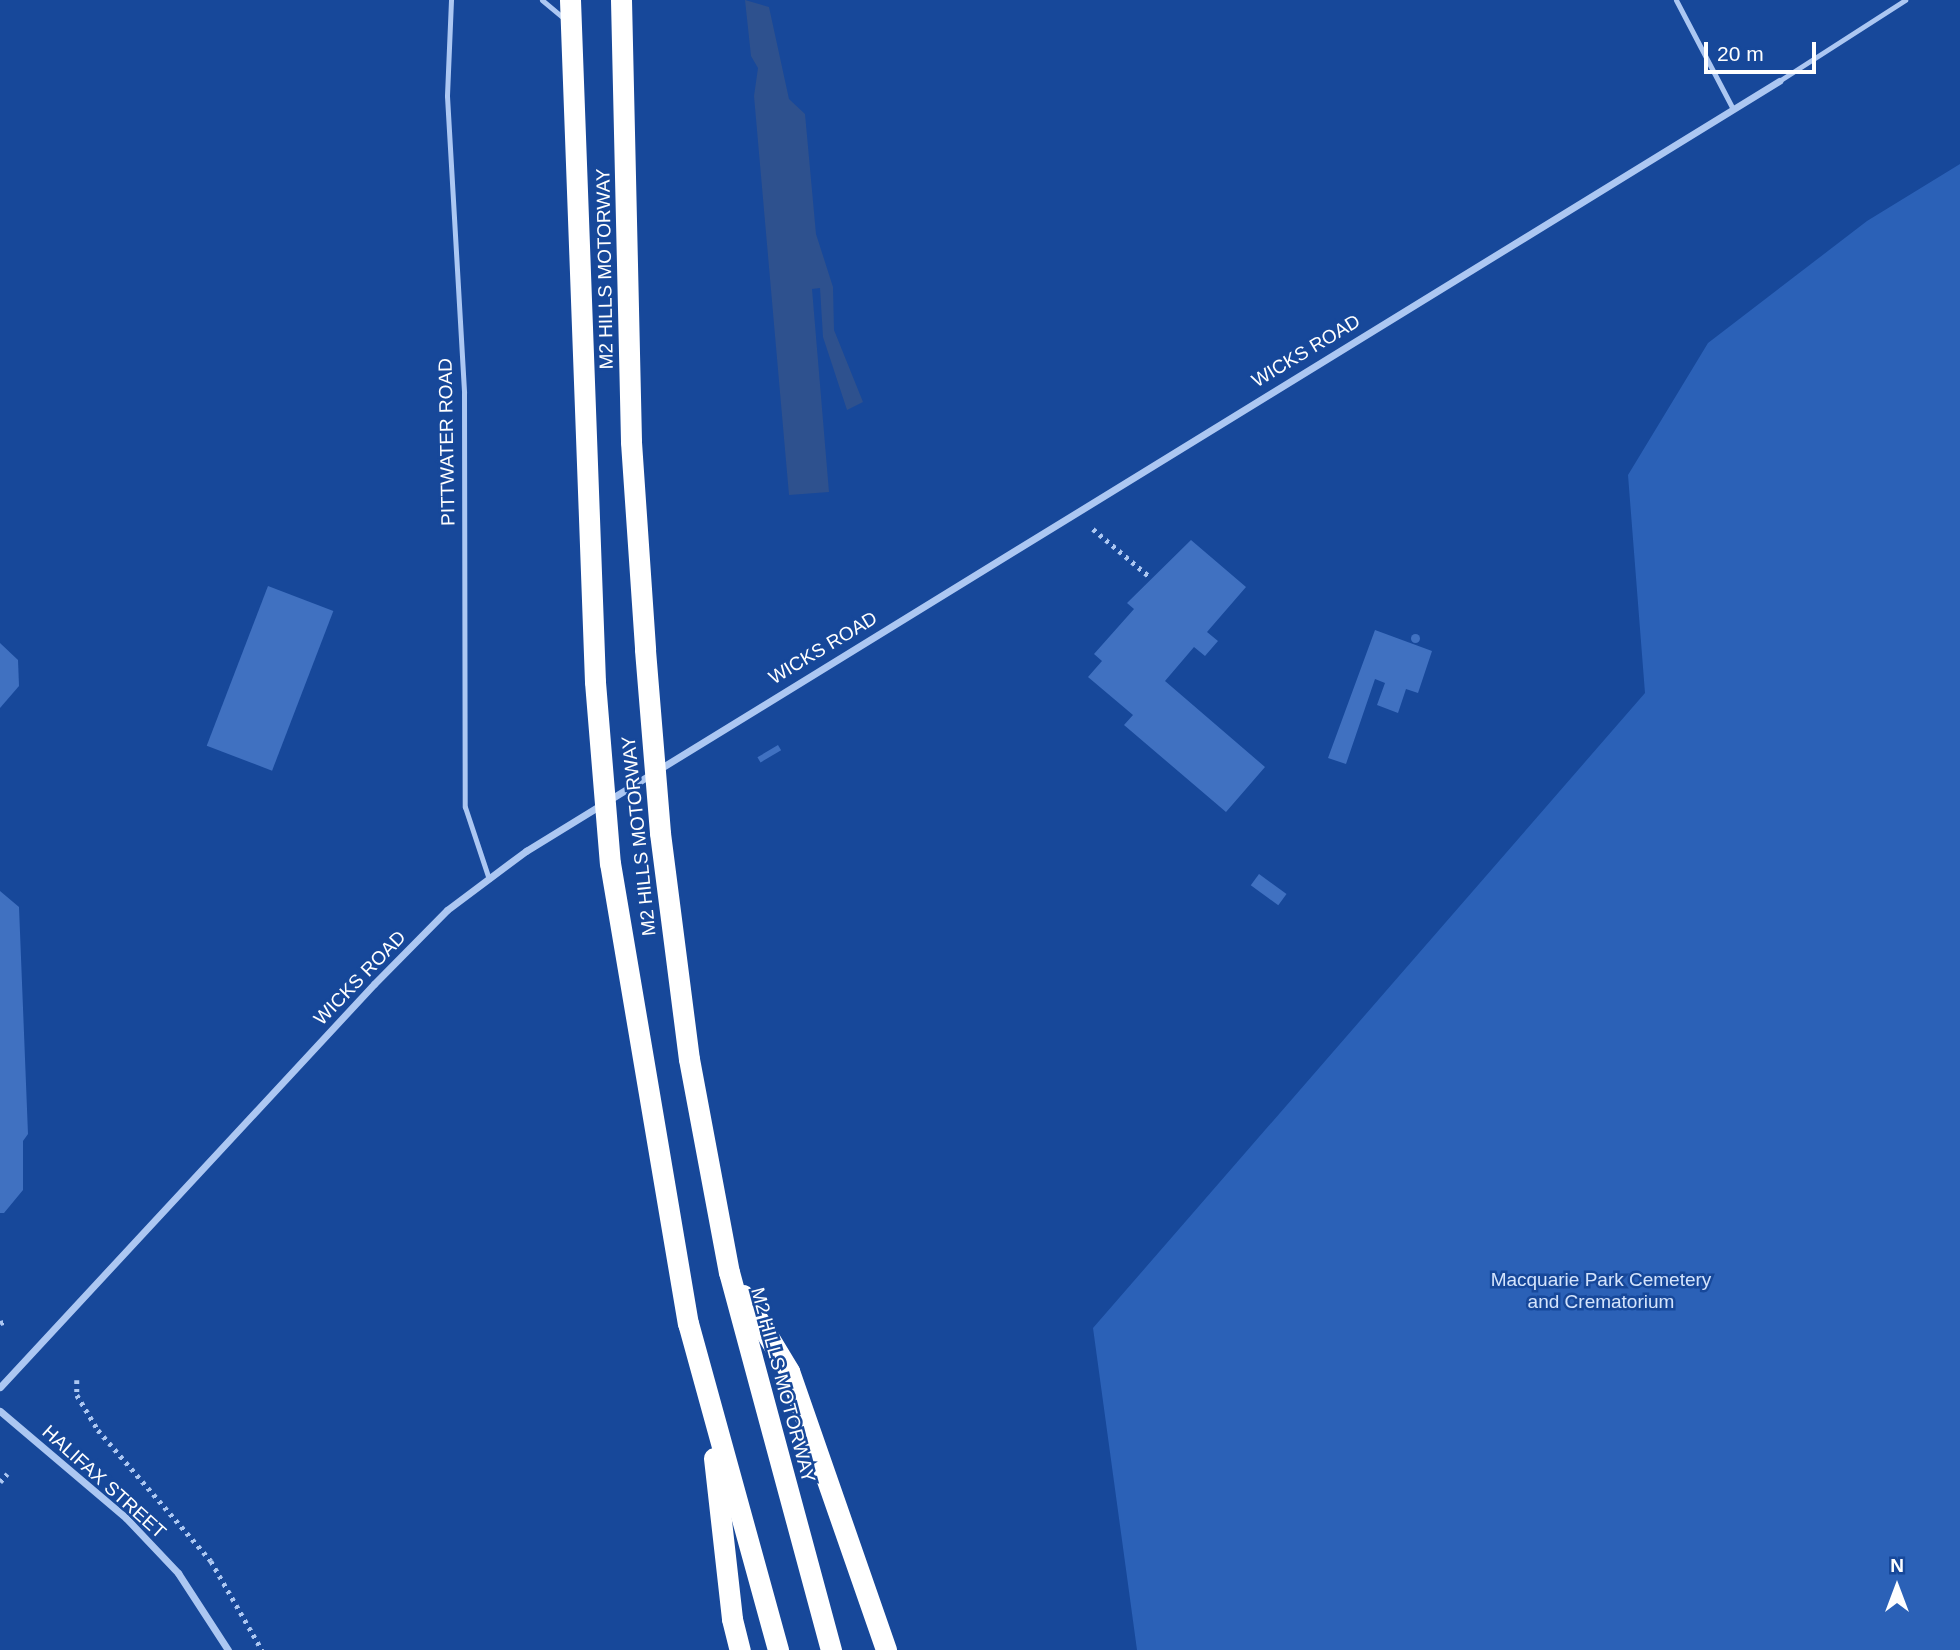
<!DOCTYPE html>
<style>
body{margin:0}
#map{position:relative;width:1960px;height:1650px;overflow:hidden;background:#17489a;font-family:Helvetica,sans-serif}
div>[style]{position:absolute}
.green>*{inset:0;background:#2b61b7}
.water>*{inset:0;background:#2e518e}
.building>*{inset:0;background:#4071c1;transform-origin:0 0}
.round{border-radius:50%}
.path>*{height:4.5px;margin-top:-2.25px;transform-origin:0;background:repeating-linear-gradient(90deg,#acc7f2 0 3.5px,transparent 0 8.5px)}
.service>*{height:5px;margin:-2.5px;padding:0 2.5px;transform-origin:2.5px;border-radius:2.5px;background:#acc7f2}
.minor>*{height:7px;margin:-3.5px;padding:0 3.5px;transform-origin:3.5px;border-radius:3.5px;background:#acc7f2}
.motorway>*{height:21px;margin:-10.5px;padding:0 10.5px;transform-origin:10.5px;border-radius:10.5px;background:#fff}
.motorway-bridge>*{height:21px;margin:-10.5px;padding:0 10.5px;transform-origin:10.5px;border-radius:10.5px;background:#fff}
span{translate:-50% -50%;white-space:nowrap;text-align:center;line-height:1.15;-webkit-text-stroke:5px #17489a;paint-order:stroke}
.street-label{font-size:19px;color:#fff}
.park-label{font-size:19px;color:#d4e4fc}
.north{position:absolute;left:1862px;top:1552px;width:70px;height:70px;-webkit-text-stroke:5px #17489a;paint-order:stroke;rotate:0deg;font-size:19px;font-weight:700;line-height:28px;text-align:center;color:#fff}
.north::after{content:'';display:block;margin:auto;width:24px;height:32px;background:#fff;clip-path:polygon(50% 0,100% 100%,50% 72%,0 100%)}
.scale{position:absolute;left:1704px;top:42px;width:112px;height:32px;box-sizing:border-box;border:4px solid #fff;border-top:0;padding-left:9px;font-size:21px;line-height:24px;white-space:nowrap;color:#fff;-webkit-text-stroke:5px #17489a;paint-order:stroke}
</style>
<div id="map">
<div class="green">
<div style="clip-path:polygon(1960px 164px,1960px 1650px,1137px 1650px,1093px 1328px,1645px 693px,1628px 475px,1708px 343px,1867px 221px)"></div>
</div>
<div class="water">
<div style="clip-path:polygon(745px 0,769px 7px,789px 99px,805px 114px,816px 234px,833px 287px,834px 330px,863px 402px,847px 410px,823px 337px,820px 288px,812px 289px,829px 492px,789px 495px,754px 96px,758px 68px,751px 56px)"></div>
</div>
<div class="building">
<div style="clip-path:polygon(1191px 540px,1246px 587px,1207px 632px,1218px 641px,1205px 656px,1194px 647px,1165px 681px,1265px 767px,1226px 812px,1124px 725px,1133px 715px,1088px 677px,1102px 661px,1094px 654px,1134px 609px,1127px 603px)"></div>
<div style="left:268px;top:586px;width:70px;height:171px;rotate:21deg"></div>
<div style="clip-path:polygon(1375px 630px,1432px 651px,1418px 693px,1406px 689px,1398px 713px,1377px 705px,1385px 683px,1375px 679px,1346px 764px,1328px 758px)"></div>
<div class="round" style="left:1410.5px;top:633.5px;width:9px;height:9px"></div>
<div style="clip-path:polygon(0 643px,18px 660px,19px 686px,0 708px)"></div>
<div style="left:778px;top:745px;width:6px;height:24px;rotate:59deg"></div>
<div style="left:1259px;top:874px;width:34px;height:14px;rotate:36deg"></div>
<div style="clip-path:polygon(0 891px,19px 907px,28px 1134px,23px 1141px,23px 1190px,4px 1213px,0 1213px)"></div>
</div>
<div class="path">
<div style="left:1093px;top:529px;width:75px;rotate:40.1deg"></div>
<div style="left:0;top:1323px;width:7px;rotate:-16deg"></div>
<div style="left:77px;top:1380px;width:15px;rotate:90deg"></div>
<div style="left:77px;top:1395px;width:41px;rotate:59deg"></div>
<div style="left:98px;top:1430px;width:173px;rotate:49.2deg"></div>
<div style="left:211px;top:1561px;width:103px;rotate:60.2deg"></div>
<div style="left:0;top:1482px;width:11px;rotate:-49deg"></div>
</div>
<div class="service">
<div style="left:451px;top:0;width:96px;rotate:92.4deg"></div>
<div style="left:447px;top:96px;width:297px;rotate:86.7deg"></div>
<div style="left:464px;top:393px;width:414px;rotate:89.9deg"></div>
<div style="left:465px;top:807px;width:76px;rotate:71.6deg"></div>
<div style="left:542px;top:0;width:31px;rotate:40deg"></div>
<div style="left:1676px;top:0;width:123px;rotate:62.4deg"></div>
<div style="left:1779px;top:81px;width:150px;rotate:-32.7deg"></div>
</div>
<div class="minor">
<div style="left:0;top:1387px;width:550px;rotate:-47.14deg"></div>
<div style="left:374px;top:984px;width:104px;rotate:-45.4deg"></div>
<div style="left:447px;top:910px;width:99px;rotate:-36.8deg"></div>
<div style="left:526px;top:851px;width:1471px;rotate:-31.57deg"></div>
<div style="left:0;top:1411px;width:165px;rotate:40.3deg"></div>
<div style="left:126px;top:1518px;width:76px;rotate:46.6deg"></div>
<div style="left:178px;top:1573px;width:92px;rotate:57deg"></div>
</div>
<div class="motorway">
<div style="left:570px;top:0;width:682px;rotate:87.9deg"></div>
<div style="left:621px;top:0;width:442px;rotate:88.7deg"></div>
<div style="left:631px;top:442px;width:208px;rotate:86.1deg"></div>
<div style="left:660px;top:833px;width:228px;rotate:82.7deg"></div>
<div style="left:689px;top:1059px;width:217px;rotate:79.4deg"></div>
<div style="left:729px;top:1272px;width:392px;rotate:74.9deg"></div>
<div style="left:610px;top:863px;width:467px;rotate:80.4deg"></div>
<div style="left:688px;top:1323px;width:339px;rotate:74.6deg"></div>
<div style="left:743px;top:1295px;width:89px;rotate:58.8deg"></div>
<div style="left:789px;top:1371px;width:295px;rotate:70.8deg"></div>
<div style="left:714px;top:1458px;width:162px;rotate:83.6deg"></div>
<div style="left:732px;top:1619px;width:32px;rotate:76deg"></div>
</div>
<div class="motorway-bridge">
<div style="left:645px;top:650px;width:184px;rotate:85.3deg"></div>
<div style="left:595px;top:682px;width:182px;rotate:85.3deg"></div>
</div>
<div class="street-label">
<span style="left:605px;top:269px;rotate:-91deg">M2 HILLS MOTORWAY</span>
<span style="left:1306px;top:351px;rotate:-31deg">WICKS ROAD</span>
<span style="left:447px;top:442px;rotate:-91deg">PITTWATER ROAD</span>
<span style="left:823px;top:648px;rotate:-31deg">WICKS ROAD</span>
<span style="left:639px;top:836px;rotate:-96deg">M2 HILLS MOTORWAY</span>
<span style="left:360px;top:978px;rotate:-46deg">WICKS ROAD</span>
<span style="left:783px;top:1385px;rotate:75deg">M2 HILLS MOTORWAY</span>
<span style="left:104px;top:1482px;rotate:42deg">HALIFAX STREET</span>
</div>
<div class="park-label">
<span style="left:1601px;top:1291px">Macquarie Park Cemetery<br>and Crematorium</span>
</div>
<div class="north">N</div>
<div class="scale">20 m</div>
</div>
